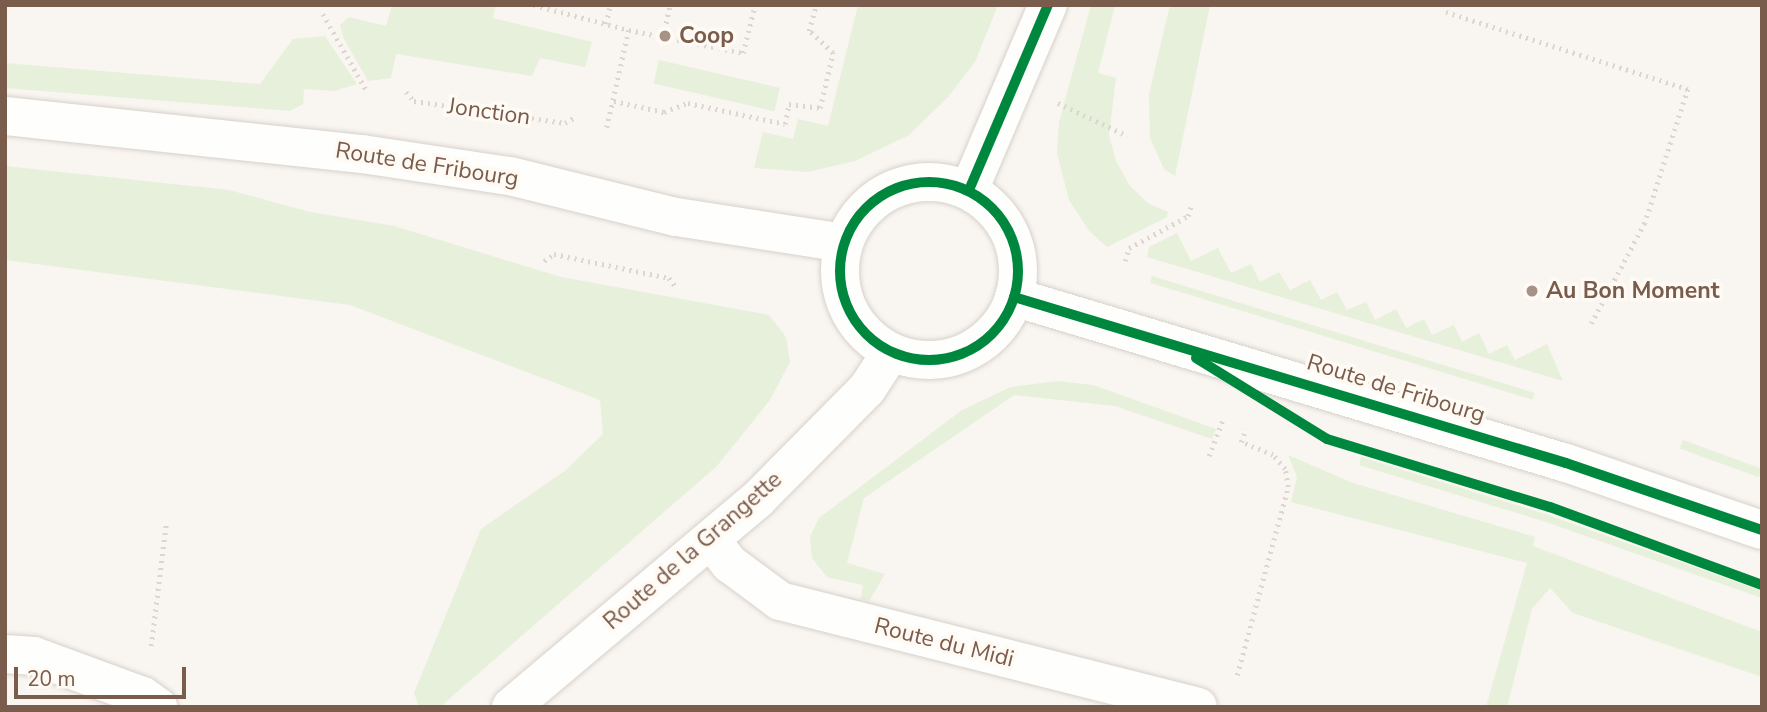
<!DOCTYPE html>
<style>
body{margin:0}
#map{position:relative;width:1767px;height:712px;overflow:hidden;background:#f9f5f0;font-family:"Nunito Sans",sans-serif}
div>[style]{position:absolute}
.green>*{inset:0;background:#e7f0db;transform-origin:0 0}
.path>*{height:4.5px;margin-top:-2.25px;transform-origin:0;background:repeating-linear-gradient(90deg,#dcd5d0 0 2px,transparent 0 7px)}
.roads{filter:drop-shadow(0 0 2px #d7d1cb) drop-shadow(0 0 2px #d7d1cb)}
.minor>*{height:38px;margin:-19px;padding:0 19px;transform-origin:19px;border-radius:19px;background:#fefefd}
.secondary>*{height:38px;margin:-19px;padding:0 19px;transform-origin:19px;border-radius:19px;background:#fefefd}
.secondary>.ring{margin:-19px;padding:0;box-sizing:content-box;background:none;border:38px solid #fefefd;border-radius:50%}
.cycleway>*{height:10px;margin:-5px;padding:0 5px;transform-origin:5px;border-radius:5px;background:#00873e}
.cycleway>.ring{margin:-5px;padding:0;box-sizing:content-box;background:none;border:10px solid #00873e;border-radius:50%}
.dots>*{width:19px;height:19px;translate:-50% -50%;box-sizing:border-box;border:4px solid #fffaf3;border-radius:50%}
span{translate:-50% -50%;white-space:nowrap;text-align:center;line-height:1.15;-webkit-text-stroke:7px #fffaf3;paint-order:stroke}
.poi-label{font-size:23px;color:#7a5c4d;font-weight:700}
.left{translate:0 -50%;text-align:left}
.street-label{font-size:23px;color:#7a5c4d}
.frame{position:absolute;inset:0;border:7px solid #7a5c4d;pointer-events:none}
.scale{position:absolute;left:14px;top:667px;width:172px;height:32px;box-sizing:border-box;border:4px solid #7a5c4d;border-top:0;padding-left:9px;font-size:21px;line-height:24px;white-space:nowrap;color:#7a5c4d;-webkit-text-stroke:5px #fffaf3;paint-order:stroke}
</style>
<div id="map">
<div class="green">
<div style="clip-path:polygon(392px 5px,496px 5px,493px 18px,592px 42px,585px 67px,540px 58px,532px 76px,396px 54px,391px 78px,368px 81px,344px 39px,340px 25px,349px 17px,386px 26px)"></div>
<div style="clip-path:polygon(858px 5px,998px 5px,975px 62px,948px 97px,909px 135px,855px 161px,808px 172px,754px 168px,763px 132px,793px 139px,798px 119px,828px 126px)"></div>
<div style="clip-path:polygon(1091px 5px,1115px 5px,1098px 73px,1116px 78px,1109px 135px,1116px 161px,1130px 186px,1149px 204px,1168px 212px,1167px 217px,1107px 247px,1089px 231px,1069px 200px,1057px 153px,1059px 122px)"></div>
<div style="clip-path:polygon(1170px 5px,1210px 5px,1175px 176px,1164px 169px,1150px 138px,1149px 94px)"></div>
<div style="clip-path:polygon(325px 36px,357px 84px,335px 91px,304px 89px,303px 104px,290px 111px,5px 88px,5px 63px,260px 84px,293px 39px)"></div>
<div style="left:659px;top:60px;width:124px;height:24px;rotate:13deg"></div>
<div style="clip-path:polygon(5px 166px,229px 190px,310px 212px,394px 226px,561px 277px,769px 315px,786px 337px,790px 362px,770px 400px,717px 466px,440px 707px,419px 707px,414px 693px,481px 529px,566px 470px,603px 434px,600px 400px,350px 305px,5px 260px)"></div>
<div style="clip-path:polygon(1177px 233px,1191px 261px,1218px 248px,1231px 273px,1251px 264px,1260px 282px,1279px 272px,1290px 290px,1310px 280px,1321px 300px,1337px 292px,1347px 310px,1366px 302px,1375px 320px,1396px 309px,1406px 328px,1424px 319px,1432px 335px,1454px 325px,1462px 342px,1479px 333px,1489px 354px,1507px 345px,1515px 360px,1547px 344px,1563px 381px,1147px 257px,1149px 247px)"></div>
<div style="left:1152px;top:276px;width:400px;height:7px;rotate:17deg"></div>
<div style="clip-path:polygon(1058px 381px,1093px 385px,1216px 429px,1212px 439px,1115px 406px,1014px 395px,864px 498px,847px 563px,885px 574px,869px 601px,861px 599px,863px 585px,827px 577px,812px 558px,810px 537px,819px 518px,962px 410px,1011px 387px)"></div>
<div style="left:1683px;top:440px;width:84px;height:9px;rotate:20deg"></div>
<div style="clip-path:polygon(1288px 455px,1353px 483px,1535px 537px,1533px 546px,1762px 632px,1762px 677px,1573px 613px,1550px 588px,1532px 609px,1507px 707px,1486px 707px,1527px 563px,1291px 502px,1297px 477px)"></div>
<div style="clip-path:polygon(1361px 457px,1545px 514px,1762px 591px,1762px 598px,1543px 521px,1359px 465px)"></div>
</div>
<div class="path">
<div style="left:534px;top:5px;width:98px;rotate:14.7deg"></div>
<div style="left:629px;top:30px;width:100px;rotate:102.7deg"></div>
<div style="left:1447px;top:5px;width:7px;rotate:98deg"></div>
<div style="left:1446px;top:12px;width:254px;rotate:17.7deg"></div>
<div style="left:1688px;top:89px;width:141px;rotate:107.8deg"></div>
<div style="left:1645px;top:223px;width:115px;rotate:117.9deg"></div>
<div style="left:323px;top:14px;width:89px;rotate:60.3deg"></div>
<div style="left:606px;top:24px;width:19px;rotate:-78deg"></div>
<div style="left:629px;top:30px;width:116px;rotate:11.4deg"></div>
<div style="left:743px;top:53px;width:49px;rotate:-76deg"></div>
<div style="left:663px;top:37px;width:33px;rotate:-78deg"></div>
<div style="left:406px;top:92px;width:12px;rotate:48deg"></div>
<div style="left:414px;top:101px;width:153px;rotate:8.3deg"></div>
<div style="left:565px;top:123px;width:12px;rotate:-31deg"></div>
<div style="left:614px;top:101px;width:51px;rotate:12.4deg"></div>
<div style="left:664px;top:112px;width:26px;rotate:-21deg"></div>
<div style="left:688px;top:103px;width:99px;rotate:12.2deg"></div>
<div style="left:785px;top:124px;width:20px;rotate:-79deg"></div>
<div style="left:789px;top:104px;width:31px;rotate:7deg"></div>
<div style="left:820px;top:108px;width:57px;rotate:-76.7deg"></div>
<div style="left:833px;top:53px;width:33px;rotate:-137deg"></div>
<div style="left:809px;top:31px;width:27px;rotate:-75deg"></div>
<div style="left:1058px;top:103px;width:77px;rotate:25.2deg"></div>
<div style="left:544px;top:261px;width:12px;rotate:-35deg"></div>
<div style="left:554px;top:254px;width:117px;rotate:11.8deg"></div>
<div style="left:669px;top:278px;width:13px;rotate:51deg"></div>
<div style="left:1125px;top:261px;width:14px;rotate:-73deg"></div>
<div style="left:1129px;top:248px;width:67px;rotate:-28.5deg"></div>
<div style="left:1188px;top:216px;width:10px;rotate:-73deg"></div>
<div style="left:1209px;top:456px;width:39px;rotate:-69deg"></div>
<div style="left:151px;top:646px;width:124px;rotate:-83deg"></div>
<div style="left:1237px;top:675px;width:195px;rotate:-74.8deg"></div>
<div style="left:1288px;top:487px;width:18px;rotate:-99deg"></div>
<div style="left:1285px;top:469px;width:18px;rotate:-131deg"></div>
<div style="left:1273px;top:455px;width:35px;rotate:-158deg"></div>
<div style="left:1241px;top:442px;width:14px;rotate:-69deg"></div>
</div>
<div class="roads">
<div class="minor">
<div style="left:969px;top:190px;width:201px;rotate:-66.9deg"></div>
<div style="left:711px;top:540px;width:31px;rotate:52deg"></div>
<div style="left:730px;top:564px;width:62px;rotate:36.5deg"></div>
<div style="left:780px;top:601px;width:431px;rotate:14.2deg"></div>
<div style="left:5px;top:654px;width:29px;rotate:4deg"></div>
<div style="left:34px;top:656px;width:116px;rotate:20.2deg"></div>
<div style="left:143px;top:696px;width:19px;rotate:36deg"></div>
<div style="left:511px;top:707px;width:322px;rotate:-40.1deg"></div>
<div style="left:757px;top:500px;width:156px;rotate:-45.3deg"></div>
<div style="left:867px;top:389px;width:44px;rotate:-57deg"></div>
</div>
<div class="secondary">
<div style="left:5px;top:116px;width:359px;rotate:6.1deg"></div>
<div style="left:362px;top:154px;width:150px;rotate:8.5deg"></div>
<div style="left:510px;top:176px;width:171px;rotate:13.9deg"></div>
<div style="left:676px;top:217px;width:169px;rotate:8.8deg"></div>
<div class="ring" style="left:840px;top:182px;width:140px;height:140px"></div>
<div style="left:1014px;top:297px;width:576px;rotate:16.74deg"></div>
<div style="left:1566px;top:463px;width:207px;rotate:18.9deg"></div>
</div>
</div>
<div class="cycleway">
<div class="ring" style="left:840px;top:182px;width:168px;height:168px"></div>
<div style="left:969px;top:190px;width:201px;rotate:-66.9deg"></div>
<div style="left:1014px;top:297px;width:576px;rotate:16.74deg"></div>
<div style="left:1566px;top:463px;width:207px;rotate:18.9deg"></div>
<div style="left:1196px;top:358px;width:154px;rotate:31.7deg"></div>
<div style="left:1327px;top:439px;width:233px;rotate:17deg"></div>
<div style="left:1550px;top:507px;width:226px;rotate:20.2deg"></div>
</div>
<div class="dots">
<div style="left:665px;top:36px;background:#a69286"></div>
<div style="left:1532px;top:291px;background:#a69286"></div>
</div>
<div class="poi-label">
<span class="left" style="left:679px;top:36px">Coop</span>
<span class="left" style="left:1546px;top:291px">Au Bon Moment</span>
</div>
<div class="street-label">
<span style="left:489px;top:112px;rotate:8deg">Jonction</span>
<span style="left:427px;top:165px;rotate:9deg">Route de Fribourg</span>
<span style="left:1396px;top:389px;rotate:17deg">Route de Fribourg</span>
<span style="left:693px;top:551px;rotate:-41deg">Route de la Grangette</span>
<span style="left:944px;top:643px;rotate:14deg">Route du Midi</span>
</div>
<div class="frame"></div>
<div class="scale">20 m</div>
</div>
